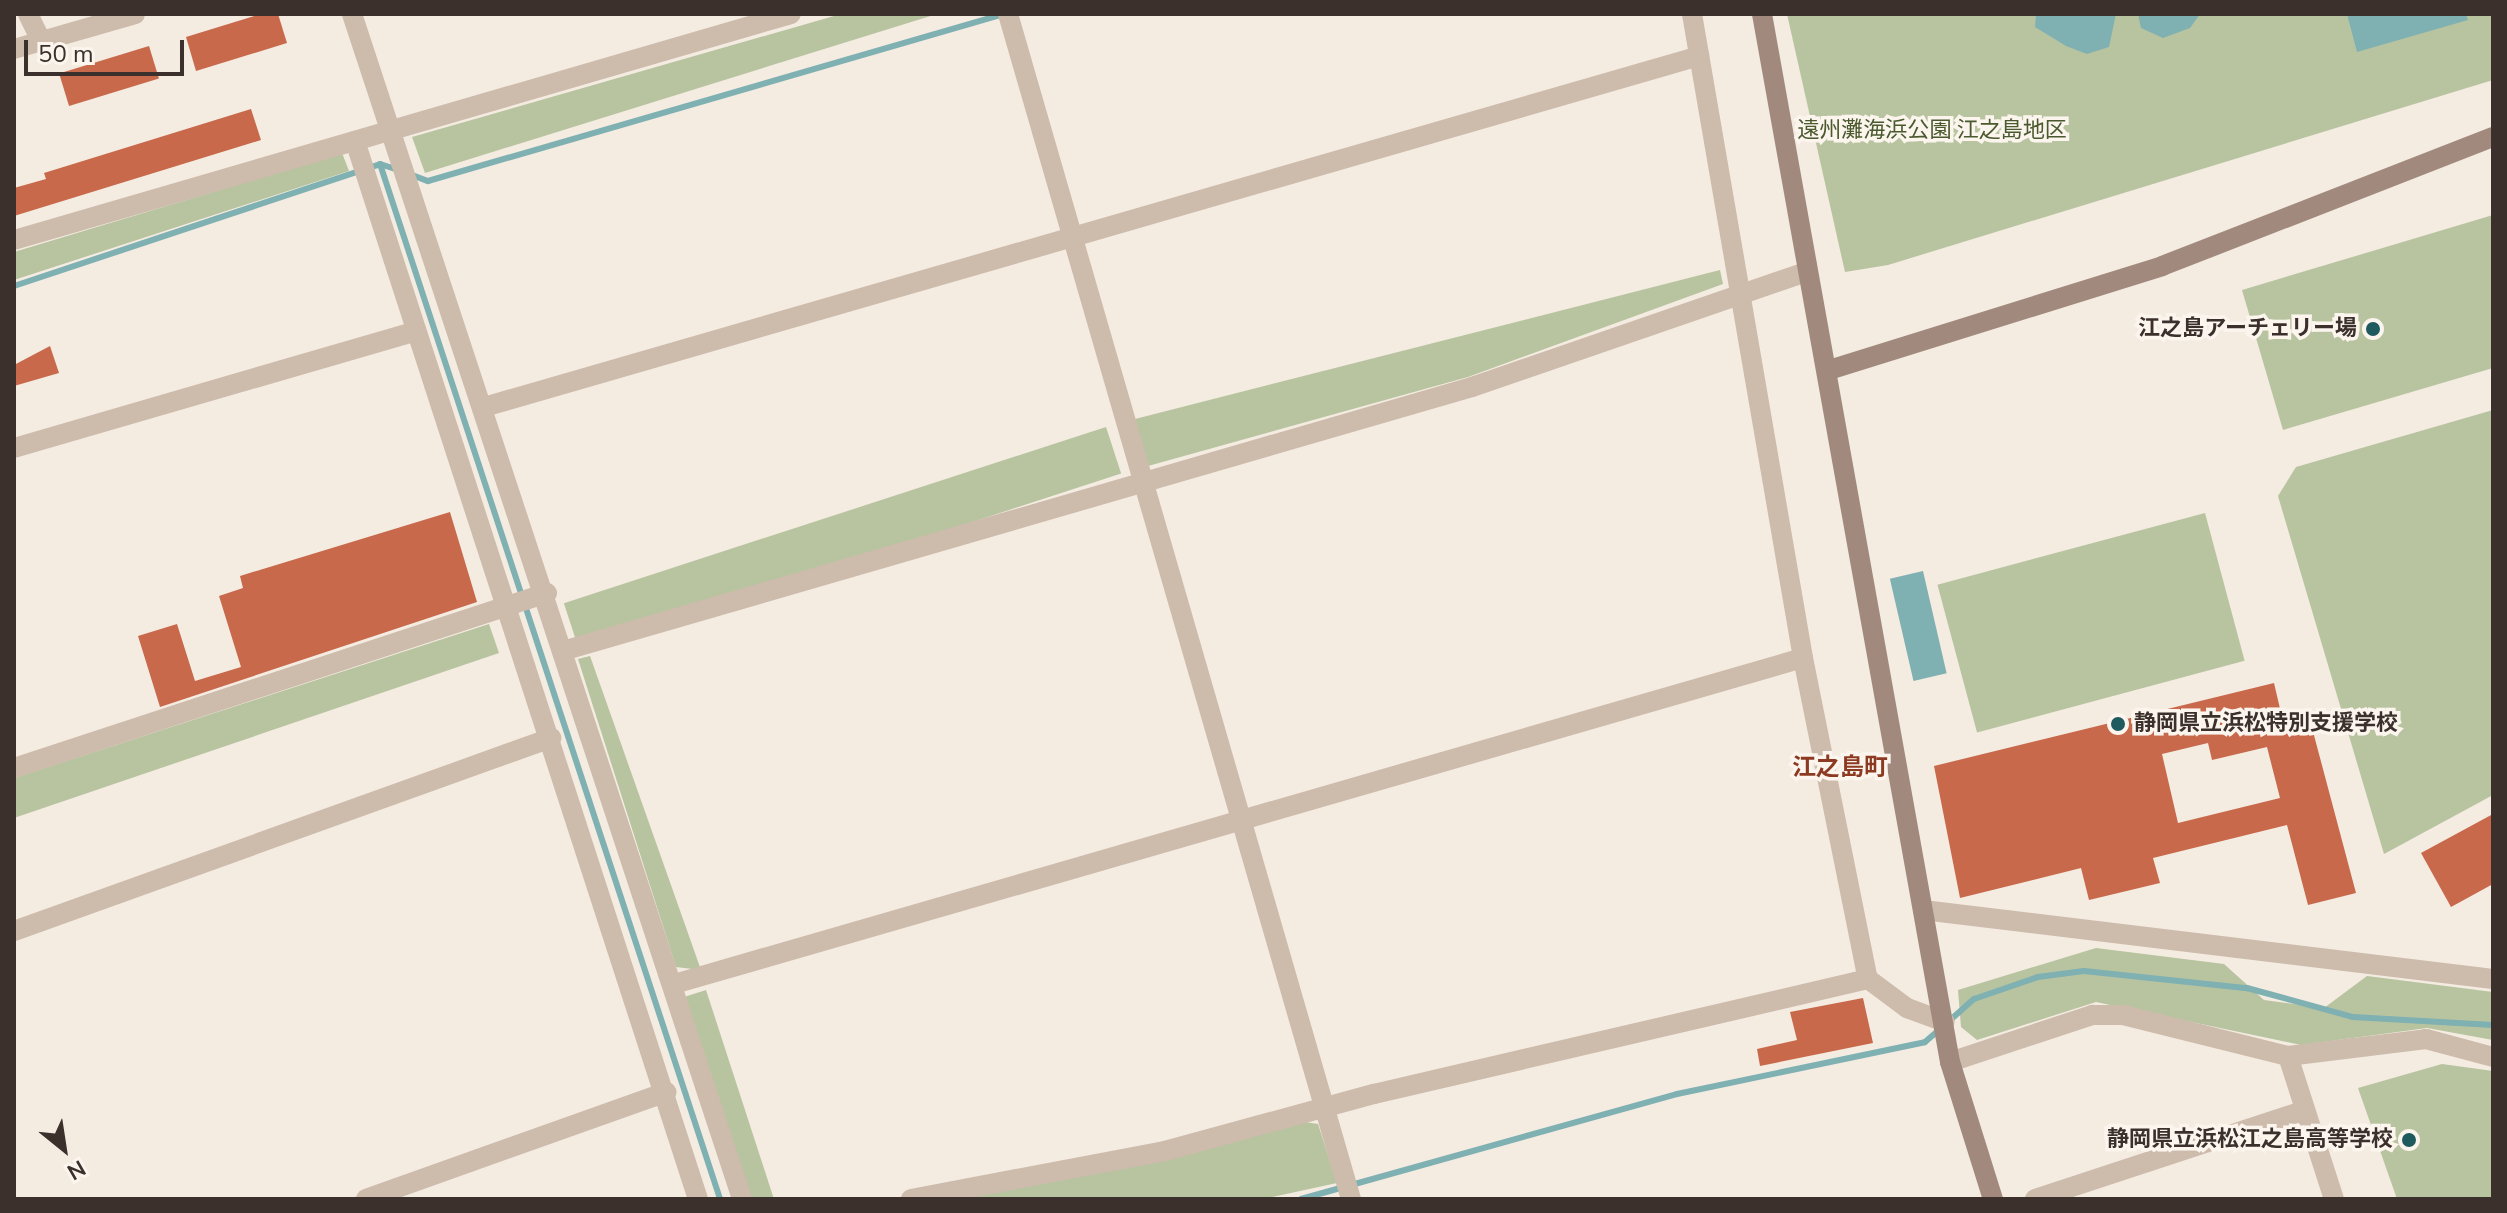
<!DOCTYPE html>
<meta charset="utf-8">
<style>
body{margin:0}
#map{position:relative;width:2507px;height:1213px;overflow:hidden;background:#f4ebe1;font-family:"Nunito Sans","Noto Sans JP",sans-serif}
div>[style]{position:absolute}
.green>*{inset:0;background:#b8c4a0;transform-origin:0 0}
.water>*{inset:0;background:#7fb0b2;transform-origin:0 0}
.stream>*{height:6px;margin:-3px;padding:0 3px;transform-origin:3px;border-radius:3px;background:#7fb0b2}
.building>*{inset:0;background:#c8694b;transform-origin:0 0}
.street>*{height:20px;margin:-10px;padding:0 10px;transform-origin:10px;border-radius:10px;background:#cdbbac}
.secondary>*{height:20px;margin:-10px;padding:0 10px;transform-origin:10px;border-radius:10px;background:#a18a7d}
.dots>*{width:22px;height:22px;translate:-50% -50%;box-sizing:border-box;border:4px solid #fbf5ee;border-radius:50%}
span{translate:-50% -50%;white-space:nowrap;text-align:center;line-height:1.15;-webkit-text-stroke:7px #fbf5ee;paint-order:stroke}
.park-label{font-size:22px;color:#4a5a2e}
.poi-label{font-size:22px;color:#3b302b;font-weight:700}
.right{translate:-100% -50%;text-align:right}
.left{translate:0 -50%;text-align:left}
.neighbourhood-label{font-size:24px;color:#8c3b22;font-weight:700}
.frame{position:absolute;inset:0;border:16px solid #3b302b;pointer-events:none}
.north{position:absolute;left:24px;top:1109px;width:80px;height:80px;-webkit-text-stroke:6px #fbf5ee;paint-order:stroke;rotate:150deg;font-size:22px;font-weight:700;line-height:32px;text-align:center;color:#3b302b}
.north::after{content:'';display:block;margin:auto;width:28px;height:36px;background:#3b302b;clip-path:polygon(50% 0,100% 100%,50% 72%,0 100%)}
.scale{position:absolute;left:24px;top:40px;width:160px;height:36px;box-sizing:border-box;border:4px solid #3b302b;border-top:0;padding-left:10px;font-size:24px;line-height:28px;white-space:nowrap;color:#3b302b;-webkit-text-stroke:6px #fbf5ee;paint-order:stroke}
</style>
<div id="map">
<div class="green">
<div style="clip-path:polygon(841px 14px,937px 14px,425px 173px,412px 137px)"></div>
<div style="clip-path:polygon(1787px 14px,2493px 14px,2493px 80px,1888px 265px,1845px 272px)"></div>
<div style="clip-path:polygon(342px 153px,349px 171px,14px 280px,14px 252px)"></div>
<div style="clip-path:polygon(2493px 215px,2493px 368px,2283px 430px,2242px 290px)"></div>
<div style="clip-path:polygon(1720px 270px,1723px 284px,1468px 377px,1148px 466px,1135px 419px)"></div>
<div style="clip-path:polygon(2493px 410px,2493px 795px,2384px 854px,2278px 496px,2296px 467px)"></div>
<div style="left:1106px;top:427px;width:49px;height:570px;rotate:72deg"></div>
<div style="left:2205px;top:513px;width:153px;height:277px;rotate:75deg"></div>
<div style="clip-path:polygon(489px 624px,499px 653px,14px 818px,14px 778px)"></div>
<div style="clip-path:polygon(590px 656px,701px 970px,676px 967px,578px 659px)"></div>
<div style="clip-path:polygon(2096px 948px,2224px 964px,2264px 1000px,2324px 1008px,2367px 976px,2493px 992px,2493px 1040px,2427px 1028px,2301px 1045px,2096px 1002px,1977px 1040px,1961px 1027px,1958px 990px)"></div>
<div style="left:706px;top:990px;width:220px;height:23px;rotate:72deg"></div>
<div style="clip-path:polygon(2442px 1064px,2493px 1071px,2493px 1199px,2397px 1199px,2358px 1088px)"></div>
<div style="clip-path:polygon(1305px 1122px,1318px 1124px,1337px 1183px,1263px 1199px,948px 1199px)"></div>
</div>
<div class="water">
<div style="clip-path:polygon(2036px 14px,2116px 14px,2109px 47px,2087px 54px,2066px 46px,2035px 27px)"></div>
<div style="clip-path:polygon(2138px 14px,2200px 14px,2190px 28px,2163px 38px,2141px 28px)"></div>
<div style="clip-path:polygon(2347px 14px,2466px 14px,2468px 20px,2357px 52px)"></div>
<div style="left:1923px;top:571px;width:105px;height:34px;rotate:77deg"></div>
</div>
<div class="stream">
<div style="left:380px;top:164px;width:1089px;rotate:71.81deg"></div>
<div style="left:412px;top:175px;width:17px;rotate:21deg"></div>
<div style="left:428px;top:181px;width:600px;rotate:-16.17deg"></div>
<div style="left:14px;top:286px;width:386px;rotate:-18.4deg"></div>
<div style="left:380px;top:164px;width:19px;rotate:18deg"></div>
<div style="left:1947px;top:1023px;width:36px;rotate:-42deg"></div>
<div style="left:1974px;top:999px;width:68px;rotate:-19deg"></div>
<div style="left:2038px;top:977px;width:46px;rotate:-7.4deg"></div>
<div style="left:2084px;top:971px;width:164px;rotate:6deg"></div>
<div style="left:2247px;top:988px;width:110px;rotate:15.3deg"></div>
<div style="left:2353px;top:1017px;width:140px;rotate:3.3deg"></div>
<div style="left:1301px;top:1199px;width:390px;rotate:-15.6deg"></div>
<div style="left:1677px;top:1094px;width:253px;rotate:-11.8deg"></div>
<div style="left:1925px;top:1042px;width:18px;rotate:-41deg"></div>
</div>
<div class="building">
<div style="clip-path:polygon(261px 14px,278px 14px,287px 43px,196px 71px,186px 37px)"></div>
<div style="left:149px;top:46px;width:34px;height:94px;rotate:73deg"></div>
<div style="clip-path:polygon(251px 109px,261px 140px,14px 216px,14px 188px,46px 179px,44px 173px)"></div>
<div style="clip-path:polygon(50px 346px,59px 373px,14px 386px,14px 365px)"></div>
<div style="clip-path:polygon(450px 512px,477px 602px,160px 707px,138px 636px,177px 624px,195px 681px,241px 667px,219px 596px,243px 588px,240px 576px)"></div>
<div style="clip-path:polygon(evenodd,2274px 683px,2285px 730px,2311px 724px,2356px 893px,2308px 905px,2287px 825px,2153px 858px,2160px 883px,2089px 900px,2081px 868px,1960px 898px,1934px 766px,2274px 683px,2208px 743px,2212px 760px,2267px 747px,2280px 798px,2178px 823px,2162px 754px,2208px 743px)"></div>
<div style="clip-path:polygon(2493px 814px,2493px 884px,2451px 907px,2421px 853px)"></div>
<div style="clip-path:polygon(1863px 998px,1873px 1043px,1760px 1066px,1757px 1049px,1797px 1040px,1790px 1012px)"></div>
</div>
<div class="street">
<div style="left:28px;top:14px;width:30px;rotate:64deg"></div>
<div style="left:352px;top:14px;width:1248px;rotate:71.78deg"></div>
<div style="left:1008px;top:14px;width:1234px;rotate:73.86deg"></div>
<div style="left:1692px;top:14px;width:653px;rotate:80.22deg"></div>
<div style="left:1803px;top:658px;width:328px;rotate:78.6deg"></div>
<div style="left:14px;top:49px;width:126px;rotate:-16.1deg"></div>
<div style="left:355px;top:141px;width:1112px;rotate:72.04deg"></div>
<div style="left:14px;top:240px;width:809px;rotate:-16.22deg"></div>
<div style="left:484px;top:407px;width:1265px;rotate:-16.11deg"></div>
<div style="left:14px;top:448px;width:419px;rotate:-16.2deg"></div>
<div style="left:566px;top:650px;width:943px;rotate:-16.19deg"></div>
<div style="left:1472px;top:387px;width:351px;rotate:-19deg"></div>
<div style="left:14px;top:768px;width:561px;rotate:-18.18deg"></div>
<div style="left:1923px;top:910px;width:574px;rotate:6.9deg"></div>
<div style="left:14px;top:931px;width:571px;rotate:-19.77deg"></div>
<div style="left:674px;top:984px;width:1175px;rotate:-16.11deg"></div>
<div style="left:2288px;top:1056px;width:139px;rotate:-7deg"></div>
<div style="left:2426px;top:1039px;width:69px;rotate:15deg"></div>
<div style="left:1950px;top:1062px;width:150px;rotate:-18.3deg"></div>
<div style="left:2092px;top:1015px;width:31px"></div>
<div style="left:2123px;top:1015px;width:170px;rotate:14deg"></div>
<div style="left:2288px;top:1056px;width:150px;rotate:72.2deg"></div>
<div style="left:366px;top:1199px;width:319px;rotate:-19.6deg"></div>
<div style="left:911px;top:1199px;width:258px;rotate:-10.7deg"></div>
<div style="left:1165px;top:1151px;width:217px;rotate:-15.3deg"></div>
<div style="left:1374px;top:1094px;width:507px;rotate:-13.1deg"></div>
<div style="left:1868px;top:979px;width:49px;rotate:36.6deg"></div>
<div style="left:1907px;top:1008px;width:40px;rotate:20.2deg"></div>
<div style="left:2035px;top:1199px;width:284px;rotate:-18.2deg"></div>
</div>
<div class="secondary">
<div style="left:1762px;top:14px;width:1065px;rotate:79.83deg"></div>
<div style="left:1950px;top:1062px;width:144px;rotate:72.6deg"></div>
<div style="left:1829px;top:370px;width:349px;rotate:-17.3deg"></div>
<div style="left:2162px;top:266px;width:355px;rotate:-21.3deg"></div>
</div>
<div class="dots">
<div style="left:2373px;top:329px;background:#1f5a5e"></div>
<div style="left:2118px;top:724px;background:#1f5a5e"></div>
<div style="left:2409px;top:1140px;background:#1f5a5e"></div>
</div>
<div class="park-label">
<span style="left:1932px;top:131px">遠州灘海浜公園 江之島地区</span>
</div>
<div class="poi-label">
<span class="right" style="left:2357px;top:329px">江之島アーチェリー場</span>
<span class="left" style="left:2134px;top:724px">静岡県立浜松特別支援学校</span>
<span class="right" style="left:2393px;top:1140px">静岡県立浜松江之島高等学校</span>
</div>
<div class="neighbourhood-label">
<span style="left:1840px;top:768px">江之島町</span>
</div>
<div class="frame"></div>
<div class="north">N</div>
<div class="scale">50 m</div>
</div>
